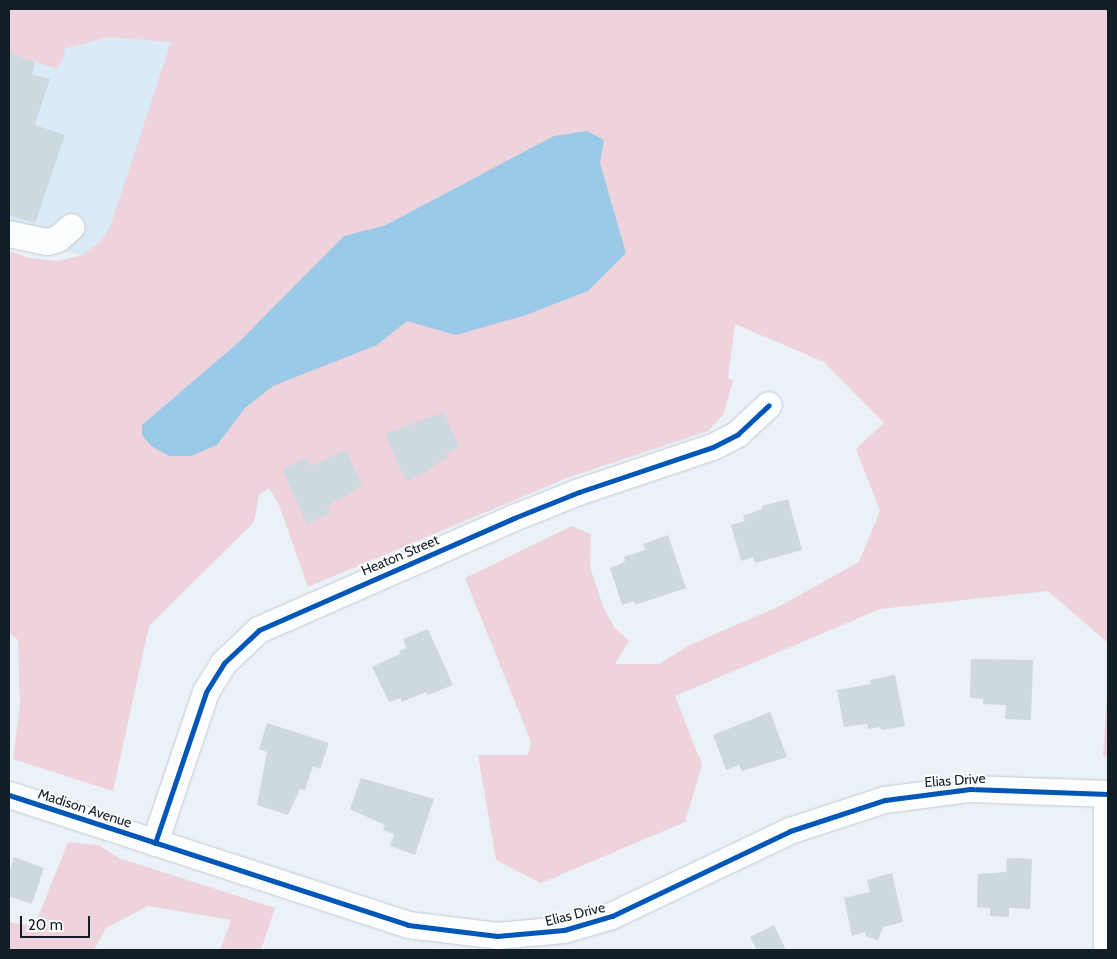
<!DOCTYPE html>
<style>
body{margin:0}
#map{position:relative;width:1117px;height:959px;overflow:hidden;background:#eaf1f7;font-family:Cabin,sans-serif}
div>[style]{position:absolute}
.built>*{inset:0;background:#daeaf6}
.green>*{inset:0;background:#eed3dc}
.water>*{inset:0;background:#9bc9e8}
.building>*{inset:0;background:#ced8df}
.roads{filter:drop-shadow(0 0 1px #c2cbd2) drop-shadow(0 0 1px #c2cbd2)}
.minor>*{height:26px;margin:-13px;padding:0 13px;transform-origin:13px;border-radius:13px;background:#fcfdfe}
.cycleway>*{height:5px;margin:-2.5px;padding:0 2.5px;transform-origin:2.5px;border-radius:2.5px;background:#0057b8}
span{translate:-50% -50%;white-space:nowrap;text-align:center;line-height:1.15;-webkit-text-stroke:4px #fdfdfd;paint-order:stroke}
.street-label{font-size:14px;color:#121f27}
.frame{position:absolute;inset:0;border:10px solid #121f27;pointer-events:none}
.scale{position:absolute;left:20px;top:916px;width:70px;height:22px;box-sizing:border-box;border:2px solid #121f27;border-top:0;padding-left:6px;font-size:15px;line-height:18px;white-space:nowrap;color:#121f27;-webkit-text-stroke:4px #fdfdfd;paint-order:stroke}
</style>
<div id="map">
<div class="built">
<div style="clip-path:polygon(9px 17px,173px 39px,105px 264px,9px 231px)"></div>
</div>
<div class="green">
<div style="clip-path:polygon(9px 9px,1108px 9px,1108px 643px,1048px 591px,880px 609px,675px 696px,702px 765px,685px 822px,541px 883px,496px 860px,478px 755px,528px 755px,531px 742px,465px 578px,572px 526px,591px 534px,590px 567px,604px 609px,615px 628px,629px 641px,615px 664px,659px 664px,690px 645px,782px 605px,859px 562px,880px 511px,856px 449px,884px 423px,824px 362px,735px 324px,728px 378px,733px 381px,723px 415px,708px 431px,567px 478px,308px 587px,279px 505px,269px 488px,259px 495px,254px 522px,149px 626px,113px 791px,13px 759px,20px 704px,18px 640px,9px 633px,9px 251px,30px 258px,58px 261px,82px 255px,101px 241px,110px 227px,171px 42px,109px 37px,63px 49px,65px 55px,57px 69px,9px 53px)"></div>
<div style="clip-path:polygon(1108px 674px,1108px 756px,1103px 757px)"></div>
<div style="clip-path:polygon(68px 842px,98px 845px,119px 858px,275px 908px,261px 950px,220px 950px,231px 920px,148px 906px,106px 928px,94px 950px,9px 950px,9px 922px,34px 927px)"></div>
</div>
<div class="water">
<div style="clip-path:polygon(587px 131px,604px 140px,600px 163px,626px 253px,588px 291px,526px 315px,456px 335px,407px 321px,377px 345px,273px 386px,245px 408px,217px 445px,191px 456px,169px 456px,151px 446px,142px 435px,142px 425px,240px 341px,344px 236px,386px 225px,554px 136px)"></div>
</div>
<div class="building">
<div style="clip-path:polygon(9px 53px,35px 62px,32px 74px,50px 79px,35px 125px,65px 135px,35px 223px,9px 215px)"></div>
<div style="clip-path:polygon(444px 412px,459px 447px,446px 453px,449px 458px,429px 468px,430px 470px,406px 481px,385px 434px)"></div>
<div style="clip-path:polygon(346px 450px,362px 486px,327px 506px,331px 513px,307px 524px,282px 469px,307px 458px,311px 466px)"></div>
<div style="clip-path:polygon(788px 499px,802px 550px,755px 563px,753px 557px,741px 561px,731px 525px,745px 521px,743px 516px,762px 509px,762px 506px)"></div>
<div style="clip-path:polygon(668px 535px,686px 588px,635px 605px,634px 601px,622px 605px,610px 568px,621px 564px,625px 561px,624px 557px,645px 550px,643px 544px)"></div>
<div style="clip-path:polygon(428px 629px,453px 685px,428px 695px,426px 692px,401px 702px,401px 698px,389px 702px,372px 667px,400px 654px,399px 651px,406px 648px,403px 639px)"></div>
<div style="clip-path:polygon(971px 659px,1033px 660px,1031px 720px,1005px 719px,1006px 705px,983px 704px,983px 699px,970px 698px)"></div>
<div style="clip-path:polygon(895px 675px,905px 726px,881px 730px,880px 727px,868px 729px,867px 724px,844px 727px,837px 690px,871px 684px,870px 680px)"></div>
<div style="clip-path:polygon(770px 712px,787px 757px,742px 771px,739px 765px,726px 770px,713px 735px)"></div>
<div style="clip-path:polygon(267px 723px,329px 743px,320px 769px,313px 766px,305px 790px,300px 789px,288px 815px,257px 805px,267px 752px,259px 749px)"></div>
<div style="clip-path:polygon(361px 778px,434px 799px,415px 855px,390px 846px,394px 834px,383px 830px,385px 825px,350px 809px)"></div>
<div style="clip-path:polygon(14px 857px,44px 868px,32px 904px,9px 896px,9px 873px)"></div>
<div style="clip-path:polygon(1007px 858px,1032px 859px,1030px 909px,1009px 908px,1009px 917px,990px 916px,990px 908px,977px 907px,978px 874px,1006px 872px)"></div>
<div style="clip-path:polygon(892px 873px,903px 922px,883px 927px,878px 941px,866px 936px,865px 932px,852px 936px,844px 898px,870px 892px,867px 880px)"></div>
<div style="clip-path:polygon(774px 925px,786px 950px,757px 950px,750px 937px)"></div>
</div>
<div class="roads">
<div class="minor">
<div style="left:9px;top:234px;width:39px;rotate:12deg"></div>
<div style="left:47px;top:242px;width:11px;rotate:-15deg"></div>
<div style="left:58px;top:239px;width:18px;rotate:-41deg"></div>
<div style="left:9px;top:795px;width:420px;rotate:18deg"></div>
<div style="left:408px;top:925px;width:90px;rotate:7deg"></div>
<div style="left:497px;top:936px;width:67px;rotate:-5.1deg"></div>
<div style="left:564px;top:930px;width:50px;rotate:-16.3deg"></div>
<div style="left:612px;top:916px;width:197px;rotate:-25.5deg"></div>
<div style="left:790px;top:831px;width:100px;rotate:-18.1deg"></div>
<div style="left:885px;top:800px;width:86px;rotate:-7.4deg"></div>
<div style="left:970px;top:789px;width:138px;rotate:2.1deg"></div>
<div style="left:155px;top:843px;width:159px;rotate:-71.3deg"></div>
<div style="left:206px;top:692px;width:34px;rotate:-58deg"></div>
<div style="left:224px;top:663px;width:48px;rotate:-43.3deg"></div>
<div style="left:259px;top:630px;width:279px;rotate:-23.7deg"></div>
<div style="left:514px;top:518px;width:70px;rotate:-21.8deg"></div>
<div style="left:579px;top:492px;width:141px;rotate:-18.6deg"></div>
<div style="left:713px;top:447px;width:28px;rotate:-27deg"></div>
<div style="left:738px;top:434px;width:42px;rotate:-43.1deg"></div>
<div style="left:1107px;top:950px;width:156px;rotate:-90deg"></div>
</div>
</div>
<div class="cycleway">
<div style="left:9px;top:795px;width:420px;rotate:18deg"></div>
<div style="left:408px;top:925px;width:90px;rotate:7deg"></div>
<div style="left:497px;top:936px;width:67px;rotate:-5.1deg"></div>
<div style="left:564px;top:930px;width:50px;rotate:-16.3deg"></div>
<div style="left:612px;top:916px;width:197px;rotate:-25.5deg"></div>
<div style="left:790px;top:831px;width:100px;rotate:-18.1deg"></div>
<div style="left:885px;top:800px;width:86px;rotate:-7.4deg"></div>
<div style="left:970px;top:789px;width:138px;rotate:2.1deg"></div>
<div style="left:155px;top:843px;width:159px;rotate:-71.3deg"></div>
<div style="left:206px;top:692px;width:34px;rotate:-58deg"></div>
<div style="left:224px;top:663px;width:48px;rotate:-43.3deg"></div>
<div style="left:259px;top:630px;width:279px;rotate:-23.7deg"></div>
<div style="left:514px;top:518px;width:70px;rotate:-21.8deg"></div>
<div style="left:579px;top:492px;width:141px;rotate:-18.6deg"></div>
<div style="left:713px;top:447px;width:28px;rotate:-27deg"></div>
<div style="left:738px;top:434px;width:42px;rotate:-43.1deg"></div>
</div>
<div class="street-label">
<span style="left:400px;top:555px;rotate:-23deg">Heaton Street</span>
<span style="left:955px;top:780px;rotate:-4deg">Elias Drive</span>
<span style="left:85px;top:808px;rotate:18deg">Madison Avenue</span>
<span style="left:575px;top:914px;rotate:-14deg">Elias Drive</span>
</div>
<div class="frame"></div>
<div class="scale">20 m</div>
</div>
